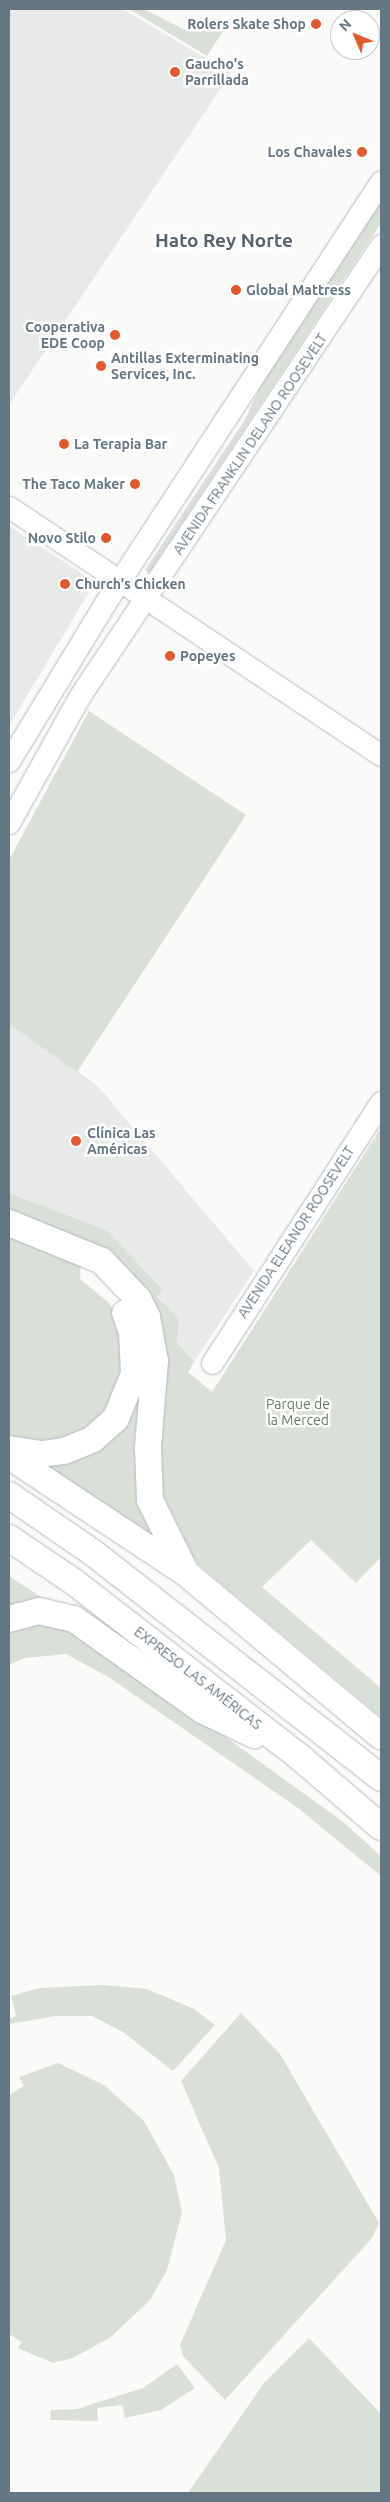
<!DOCTYPE html>
<meta charset="utf-8">
<style>
body{margin:0}
#map{position:relative;width:390px;height:2502px;overflow:hidden;background:#fafaf8;font-family:Ubuntu,sans-serif}
div>[style]{position:absolute}
.built>*{inset:0;background:#e8e9e9}
.green>*{inset:0;background:#dadfd7}
.roads{filter:drop-shadow(0 0 1px #b3babf) drop-shadow(0 0 1px #b3babf)}
.secondary>*{height:21px;margin:-10.5px;padding:0 10.5px;transform-origin:10.5px;border-radius:10.5px;background:#fff}
.highway>*{height:26px;margin:-13px;padding:0 13px;transform-origin:13px;border-radius:13px;background:#fff}
.dots>*{width:14px;height:14px;translate:-50% -50%;box-sizing:border-box;border:2px solid #fff;border-radius:50%}
span{translate:-50% -50%;white-space:nowrap;text-align:center;line-height:1.15;-webkit-text-stroke:5px #fff;paint-order:stroke}
.poi-label{font-size:14px;color:#657683;font-weight:700}
.right{translate:-100% -50%;text-align:right}
.left{translate:0 -50%;text-align:left}
.street-label{font-size:14px;color:#657683}
.park-label{font-size:14px;color:#687a64}
.district-label{font-size:19px;color:#57646e;font-weight:700}
.frame{position:absolute;inset:0;border:10px solid #657683;pointer-events:none}
.north{position:absolute;left:330px;top:10px;width:50px;height:50px;box-sizing:border-box;background:#fff;border:1px solid #c1c8cd;border-radius:50%;rotate:315deg;font-size:14px;font-weight:700;line-height:20px;text-align:center;color:#657683}
.north::after{content:'';display:block;margin:auto;width:18px;height:22px;background:#e4572e;clip-path:polygon(50% 0,100% 100%,50% 72%,0 100%)}
</style>
<div id="map">
<div class="built">
<div style="clip-path:polygon(9px 9px,123px 9px,231px 73px,9px 405px)"></div>
<div style="clip-path:polygon(9px 526px,89px 578px,92px 587px,9px 726px)"></div>
<div style="clip-path:polygon(9px 1024px,97px 1085px,254px 1271px,194px 1362px,177px 1342px,179px 1318px,157px 1295px,162px 1290px,106px 1230px,9px 1193px)"></div>
</div>
<div class="green">
<div style="clip-path:polygon(129px 9px,144px 9px,189px 32px,227px 25px,207px 56px)"></div>
<div style="clip-path:polygon(381px 199px,381px 223px,149px 573px,145px 570px,244px 421px,267px 373px)"></div>
<div style="clip-path:polygon(89px 711px,246px 815px,77px 1072px,9px 1024px,9px 860px)"></div>
<div style="clip-path:polygon(381px 1128px,381px 1557px,356px 1583px,311px 1540px,262px 1587px,381px 1688px,381px 1717px,200px 1566px,176px 1538px,158px 1494px,149px 1303px,9px 1213px,9px 1193px,106px 1230px,163px 1290px,157px 1296px,179px 1318px,177px 1342px,194px 1362px,188px 1372px,212px 1392px)"></div>
<div style="clip-path:polygon(9px 1230px,80px 1254px,104px 1270px,129px 1300px,145px 1350px,134px 1446px,139px 1490px,156px 1546px,38px 1462px,94px 1446px,118px 1427px,138px 1384px,140px 1336px,126px 1302px,102px 1273px,81px 1260px,80px 1279px,108px 1302px,122px 1322px,127px 1349px,124px 1385px,109px 1412px,84px 1434px,47px 1445px,9px 1437px)"></div>
<div style="clip-path:polygon(9px 1576px,50px 1603px,9px 1610px)"></div>
<div style="clip-path:polygon(63px 1620px,342px 1821px,381px 1856px,381px 1876px,298px 1808px,110px 1678px,66px 1654px,25px 1658px,9px 1665px,9px 1628px)"></div>
<div style="clip-path:polygon(104px 1985px,147px 1989px,194px 2009px,215px 2025px,173px 2071px,123px 2032px,92px 2016px,56px 2016px,9px 2024px,9px 2019px,16px 2016px,11px 1996px,39px 1988px)"></div>
<div style="clip-path:polygon(241px 2013px,280px 2054px,379px 2223px,372px 2238px,225px 2400px,183px 2356px,180px 2345px,226px 2240px,219px 2168px,181px 2081px)"></div>
<div style="clip-path:polygon(58px 2063px,104px 2085px,144px 2121px,174px 2175px,182px 2212px,167px 2270px,150px 2300px,111px 2337px,73px 2358px,53px 2363px,18px 2348px,22px 2342px,9px 2334px,9px 2095px,24px 2086px,19px 2077px)"></div>
<div style="clip-path:polygon(309px 2338px,381px 2414px,381px 2493px,188px 2493px,264px 2383px)"></div>
<div style="clip-path:polygon(177px 2364px,195px 2388px,161px 2410px,125px 2418px,122px 2405px,97px 2408px,98px 2421px,50px 2420px,51px 2410px,77px 2409px,143px 2388px)"></div>
</div>
<div class="roads">
<div class="secondary">
<div style="left:9px;top:507px;width:447px;rotate:33.7deg"></div>
<div style="left:9px;top:761px;width:185px;rotate:-58.7deg"></div>
<div style="left:105px;top:603px;width:504px;rotate:-56.81deg"></div>
<div style="left:9px;top:823px;width:144px;rotate:-60.9deg"></div>
<div style="left:79px;top:697px;width:544px;rotate:-56.25deg"></div>
<div style="left:212px;top:1363px;width:311px;rotate:-57.1deg"></div>
</div>
<div class="highway">
<div style="left:9px;top:1223px;width:100px;rotate:22.2deg"></div>
<div style="left:102px;top:1261px;width:52px;rotate:46.5deg"></div>
<div style="left:138px;top:1299px;width:20px;rotate:63deg"></div>
<div style="left:147px;top:1317px;width:45px;rotate:79.7deg"></div>
<div style="left:155px;top:1361px;width:87px;rotate:94.6deg"></div>
<div style="left:148px;top:1448px;width:52px;rotate:87.8deg"></div>
<div style="left:150px;top:1500px;width:77px;rotate:63.8deg"></div>
<div style="left:9px;top:1449px;width:33px;rotate:9deg"></div>
<div style="left:42px;top:1454px;width:22px;rotate:-8deg"></div>
<div style="left:64px;top:1451px;width:31px;rotate:-22deg"></div>
<div style="left:93px;top:1439px;width:31px;rotate:-42deg"></div>
<div style="left:116px;top:1418px;width:48px;rotate:-67.8deg"></div>
<div style="left:134px;top:1374px;width:42px;rotate:-92.7deg"></div>
<div style="left:132px;top:1332px;width:20px;rotate:-110deg"></div>
<div style="left:9px;top:1456px;width:214px;rotate:33.5deg"></div>
<div style="left:187px;top:1574px;width:253px;rotate:39.9deg"></div>
<div style="left:9px;top:1495px;width:101px;rotate:34.5deg"></div>
<div style="left:92px;top:1552px;width:367px;rotate:38deg"></div>
<div style="left:9px;top:1538px;width:78px;rotate:34.1deg"></div>
<div style="left:74px;top:1582px;width:289px;rotate:37.8deg"></div>
<div style="left:302px;top:1759px;width:104px;rotate:40.7deg"></div>
<div style="left:9px;top:1619px;width:31px;rotate:-15deg"></div>
<div style="left:39px;top:1611px;width:36px;rotate:13deg"></div>
<div style="left:74px;top:1619px;width:157px;rotate:35.4deg"></div>
<div style="left:202px;top:1710px;width:58px;rotate:25.7deg"></div>
</div>
</div>
<div class="dots">
<div style="left:316px;top:24px;background:#e4572e"></div>
<div style="left:175px;top:72px;background:#e4572e"></div>
<div style="left:362px;top:152px;background:#e4572e"></div>
<div style="left:236px;top:290px;background:#e4572e"></div>
<div style="left:115px;top:335px;background:#e4572e"></div>
<div style="left:101px;top:366px;background:#e4572e"></div>
<div style="left:64px;top:444px;background:#e4572e"></div>
<div style="left:135px;top:484px;background:#e4572e"></div>
<div style="left:106px;top:538px;background:#e4572e"></div>
<div style="left:65px;top:584px;background:#e4572e"></div>
<div style="left:170px;top:656px;background:#e4572e"></div>
<div style="left:76px;top:1141px;background:#e4572e"></div>
</div>
<div class="poi-label">
<span class="right" style="left:306px;top:24px">Rolers Skate Shop</span>
<span class="left" style="left:185px;top:72px">Gaucho's<br>Parrillada</span>
<span class="right" style="left:352px;top:152px">Los Chavales</span>
<span class="left" style="left:246px;top:290px">Global Mattress</span>
<span class="right" style="left:105px;top:335px">Cooperativa<br>EDE Coop</span>
<span class="left" style="left:111px;top:366px">Antillas Exterminating<br>Services, Inc.</span>
<span class="left" style="left:74px;top:444px">La Terapia Bar</span>
<span class="right" style="left:125px;top:484px">The Taco Maker</span>
<span class="right" style="left:96px;top:538px">Novo Stilo</span>
<span class="left" style="left:75px;top:584px">Church's Chicken</span>
<span class="left" style="left:180px;top:656px">Popeyes</span>
<span class="left" style="left:87px;top:1141px">Clínica Las<br>Américas</span>
</div>
<div class="street-label">
<span style="left:250px;top:444px;rotate:-56deg">AVENIDA FRANKLIN DELANO ROOSEVELT</span>
<span style="left:296px;top:1232px;rotate:-57deg">AVENIDA ELEANOR ROOSEVELT</span>
<span style="left:198px;top:1678px;rotate:38deg">EXPRESO LAS AMÉRICAS</span>
</div>
<div class="park-label">
<span style="left:298px;top:1412px">Parque de<br>la Merced</span>
</div>
<div class="district-label">
<span style="left:224px;top:241px">Hato Rey Norte</span>
</div>
<div class="frame"></div>
<div class="north">N</div>
</div>
